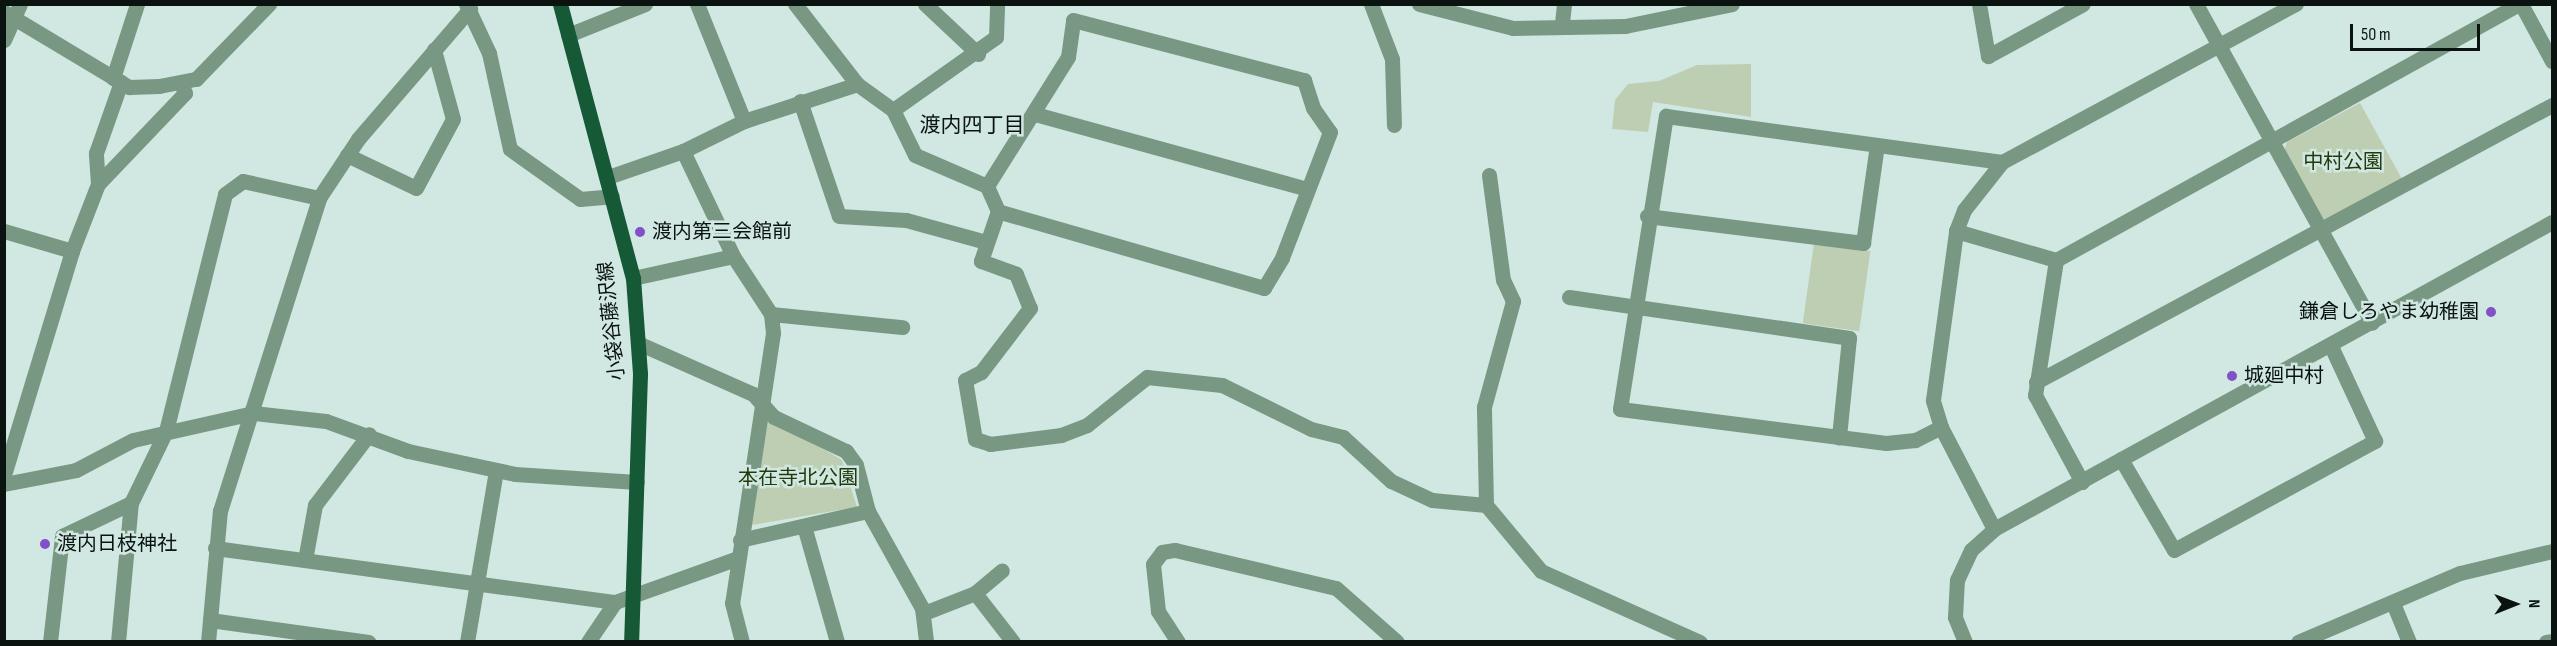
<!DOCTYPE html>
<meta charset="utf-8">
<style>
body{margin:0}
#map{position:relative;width:2557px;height:646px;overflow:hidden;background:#d1e8e2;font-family:"Sofia Sans Condensed","Noto Sans JP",sans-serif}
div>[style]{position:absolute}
.green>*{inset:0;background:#beceb3;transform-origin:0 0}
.minor>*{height:15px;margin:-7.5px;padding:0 7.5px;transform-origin:7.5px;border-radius:7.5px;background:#789883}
.major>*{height:15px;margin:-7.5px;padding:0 7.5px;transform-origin:7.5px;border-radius:7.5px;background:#155936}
.dots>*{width:16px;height:16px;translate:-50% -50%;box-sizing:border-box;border:3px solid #d1e8e2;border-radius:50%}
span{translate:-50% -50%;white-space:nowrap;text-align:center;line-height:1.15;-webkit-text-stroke:5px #d1e8e2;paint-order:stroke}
.park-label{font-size:20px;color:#233a0c}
.poi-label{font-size:20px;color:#0b1311}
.left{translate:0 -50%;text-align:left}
.right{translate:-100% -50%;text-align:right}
.street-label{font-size:20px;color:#0b1311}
.neighbourhood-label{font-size:21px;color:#0b1311}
.frame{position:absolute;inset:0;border:6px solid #0b1311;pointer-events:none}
.north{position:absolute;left:2485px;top:574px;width:60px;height:60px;-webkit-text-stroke:4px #d1e8e2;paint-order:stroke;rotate:89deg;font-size:16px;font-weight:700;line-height:24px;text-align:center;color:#0b1311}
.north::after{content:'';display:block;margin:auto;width:21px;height:27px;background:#0b1311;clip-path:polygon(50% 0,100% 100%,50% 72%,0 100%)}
.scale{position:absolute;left:2350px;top:24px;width:130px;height:27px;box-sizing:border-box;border:3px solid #0b1311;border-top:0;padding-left:8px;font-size:18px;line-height:21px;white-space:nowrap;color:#0b1311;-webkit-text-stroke:4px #d1e8e2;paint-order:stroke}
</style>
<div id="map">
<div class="green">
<div style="clip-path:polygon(1751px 64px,1751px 117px,1653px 102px,1648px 132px,1612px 129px,1615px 100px,1628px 84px,1659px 81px,1697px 65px)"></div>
<div style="clip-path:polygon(2360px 103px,2402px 179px,2327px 220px,2321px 218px,2284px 151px,2287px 142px)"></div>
<div style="left:1814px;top:243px;width:57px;height:81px;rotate:8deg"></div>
<div style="clip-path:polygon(768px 416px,842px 460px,857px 507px,752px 525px)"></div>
</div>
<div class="minor">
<div style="left:466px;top:4px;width:54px;rotate:64.9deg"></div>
<div style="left:489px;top:53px;width:98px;rotate:77.7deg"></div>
<div style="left:510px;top:149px;width:86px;rotate:35.5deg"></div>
<div style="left:580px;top:199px;width:32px;rotate:-5deg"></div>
<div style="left:697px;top:4px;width:126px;rotate:68.1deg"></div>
<div style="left:795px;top:4px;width:101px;rotate:52.2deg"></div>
<div style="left:857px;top:84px;width:44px;rotate:35.8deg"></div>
<div style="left:893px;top:110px;width:50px;rotate:63.9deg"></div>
<div style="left:915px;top:155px;width:78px;rotate:23.3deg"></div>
<div style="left:925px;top:4px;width:73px;rotate:43.3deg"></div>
<div style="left:1371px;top:4px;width:59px;rotate:69.1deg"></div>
<div style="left:1392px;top:59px;width:66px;rotate:88.3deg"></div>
<div style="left:1419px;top:4px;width:97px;rotate:14.3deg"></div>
<div style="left:1513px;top:28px;width:112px;rotate:-1deg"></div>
<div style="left:1625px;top:26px;width:109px;rotate:-11.6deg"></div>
<div style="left:1979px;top:4px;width:53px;rotate:80.2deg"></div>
<div style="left:1988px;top:56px;width:108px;rotate:-28.7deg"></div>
<div style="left:2196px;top:4px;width:364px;rotate:61.1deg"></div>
<div style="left:2521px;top:4px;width:65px;rotate:61.5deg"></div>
<div style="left:4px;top:12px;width:146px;rotate:31deg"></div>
<div style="left:129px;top:87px;width:30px;rotate:-2deg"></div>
<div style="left:159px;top:86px;width:38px;rotate:-11deg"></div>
<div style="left:196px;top:79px;width:105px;rotate:-45.8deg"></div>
<div style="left:1073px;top:20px;width:239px;rotate:14.6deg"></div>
<div style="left:1304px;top:80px;width:29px;rotate:72deg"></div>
<div style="left:1313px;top:108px;width:29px;rotate:55deg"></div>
<div style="left:1330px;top:132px;width:135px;rotate:110.9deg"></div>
<div style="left:1282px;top:258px;width:35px;rotate:121deg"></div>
<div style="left:1264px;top:288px;width:277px;rotate:-163.9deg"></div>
<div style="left:998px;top:211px;width:27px;rotate:-114deg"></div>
<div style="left:987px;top:186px;width:152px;rotate:-57.9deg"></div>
<div style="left:1068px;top:57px;width:37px;rotate:-82deg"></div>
<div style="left:1562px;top:23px;width:19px;rotate:-84deg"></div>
<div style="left:568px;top:35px;width:83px;rotate:-21.9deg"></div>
<div style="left:4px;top:40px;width:39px;rotate:-66deg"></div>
<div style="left:800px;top:101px;width:121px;rotate:71.3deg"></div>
<div style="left:839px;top:216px;width:67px;rotate:3.4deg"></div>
<div style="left:906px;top:220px;width:83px;rotate:15.4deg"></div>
<div style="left:893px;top:110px;width:126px;rotate:-35.3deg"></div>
<div style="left:996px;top:37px;width:33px;rotate:-88deg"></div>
<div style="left:1035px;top:114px;width:282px;rotate:15.4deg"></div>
<div style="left:683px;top:151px;width:116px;rotate:64.5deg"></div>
<div style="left:733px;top:256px;width:69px;rotate:56.8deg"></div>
<div style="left:771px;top:314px;width:19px;rotate:84deg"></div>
<div style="left:773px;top:333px;width:273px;rotate:98.6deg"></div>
<div style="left:732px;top:603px;width:40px;rotate:75.6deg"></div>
<div style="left:347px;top:155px;width:76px;rotate:25.6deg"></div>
<div style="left:416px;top:188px;width:78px;rotate:-61.8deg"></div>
<div style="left:453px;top:119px;width:72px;rotate:-105.4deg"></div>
<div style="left:608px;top:177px;width:79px;rotate:-19.1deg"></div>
<div style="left:683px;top:151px;width:68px;rotate:-26.2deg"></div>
<div style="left:744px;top:121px;width:119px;rotate:-18.1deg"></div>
<div style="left:98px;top:184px;width:31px;rotate:-94deg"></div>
<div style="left:96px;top:153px;width:75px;rotate:-70.6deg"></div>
<div style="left:121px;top:82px;width:9px;rotate:-153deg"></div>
<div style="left:113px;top:78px;width:78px;rotate:-72deg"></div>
<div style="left:998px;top:211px;width:53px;rotate:108.8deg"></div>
<div style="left:981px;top:261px;width:37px;rotate:20deg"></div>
<div style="left:1016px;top:274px;width:37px;rotate:68deg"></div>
<div style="left:1030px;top:308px;width:81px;rotate:127.4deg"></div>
<div style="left:981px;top:372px;width:18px;rotate:153deg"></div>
<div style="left:965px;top:380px;width:60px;rotate:80.4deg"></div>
<div style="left:975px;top:439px;width:16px;rotate:18deg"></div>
<div style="left:990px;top:444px;width:72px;rotate:-7.2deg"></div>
<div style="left:1061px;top:435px;width:28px;rotate:-21deg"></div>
<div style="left:1087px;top:425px;width:77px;rotate:-38.7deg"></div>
<div style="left:1147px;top:377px;width:75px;rotate:6.1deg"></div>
<div style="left:1222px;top:385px;width:99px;rotate:26.3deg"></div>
<div style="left:1311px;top:429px;width:33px;rotate:14deg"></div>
<div style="left:1343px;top:437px;width:65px;rotate:42.5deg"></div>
<div style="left:1391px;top:481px;width:45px;rotate:24.9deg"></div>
<div style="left:1432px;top:500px;width:54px;rotate:5.3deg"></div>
<div style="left:1486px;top:505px;width:86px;rotate:50.2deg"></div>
<div style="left:1541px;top:571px;width:174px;rotate:24.1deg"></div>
<div style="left:1647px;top:216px;width:218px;rotate:7.1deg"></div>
<div style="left:1863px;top:243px;width:99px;rotate:-81.9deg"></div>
<div style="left:4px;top:231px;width:71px;rotate:16.4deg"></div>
<div style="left:1956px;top:231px;width:104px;rotate:16.2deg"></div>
<div style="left:2056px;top:260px;width:529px;rotate:-28.94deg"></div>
<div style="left:2056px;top:260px;width:137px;rotate:98.8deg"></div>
<div style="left:2035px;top:395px;width:99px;rotate:61.6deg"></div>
<div style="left:633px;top:278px;width:102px;rotate:-12.4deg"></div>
<div style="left:1569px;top:297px;width:283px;rotate:8.3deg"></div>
<div style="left:1849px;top:338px;width:100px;rotate:95.8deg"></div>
<div style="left:771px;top:314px;width:132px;rotate:5.7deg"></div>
<div style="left:638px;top:343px;width:126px;rotate:23.9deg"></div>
<div style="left:753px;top:394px;width:31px;rotate:48deg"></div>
<div style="left:774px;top:417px;width:80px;rotate:25.3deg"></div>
<div style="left:846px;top:451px;width:17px;rotate:54deg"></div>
<div style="left:856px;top:465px;width:48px;rotate:75.4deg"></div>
<div style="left:868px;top:511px;width:111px;rotate:60.9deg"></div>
<div style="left:922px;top:608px;width:34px;rotate:83deg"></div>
<div style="left:2036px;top:382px;width:586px;rotate:-28.23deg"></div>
<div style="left:1941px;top:427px;width:29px;rotate:153deg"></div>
<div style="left:1915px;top:440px;width:29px;rotate:174deg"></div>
<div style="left:1886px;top:443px;width:268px;rotate:-172.7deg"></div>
<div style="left:1620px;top:409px;width:297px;rotate:-81.1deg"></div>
<div style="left:1666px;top:116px;width:339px;rotate:7.8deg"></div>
<div style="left:2121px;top:459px;width:105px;rotate:59.8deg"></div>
<div style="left:2174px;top:550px;width:229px;rotate:-28.5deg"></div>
<div style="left:2375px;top:441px;width:105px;rotate:-114.9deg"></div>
<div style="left:4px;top:475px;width:234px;rotate:-73.1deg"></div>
<div style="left:72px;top:251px;width:72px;rotate:-68.8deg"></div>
<div style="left:98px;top:184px;width:126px;rotate:-46.3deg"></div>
<div style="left:185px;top:93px;width:11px;rotate:-112deg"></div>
<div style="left:4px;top:484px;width:73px;rotate:-11deg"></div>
<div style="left:76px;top:470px;width:64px;rotate:-27.8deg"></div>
<div style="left:133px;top:440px;width:123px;rotate:-12.7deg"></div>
<div style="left:253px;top:413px;width:73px;rotate:6.3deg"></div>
<div style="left:326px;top:421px;width:87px;rotate:20.1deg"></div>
<div style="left:408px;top:451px;width:109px;rotate:12.1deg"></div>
<div style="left:515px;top:474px;width:122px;rotate:3.8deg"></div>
<div style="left:1486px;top:505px;width:98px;rotate:-91.2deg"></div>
<div style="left:1484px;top:407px;width:110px;rotate:-74.7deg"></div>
<div style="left:1513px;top:301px;width:23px;rotate:-115deg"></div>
<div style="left:1503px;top:280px;width:106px;rotate:-97.6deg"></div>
<div style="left:804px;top:526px;width:121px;rotate:74.1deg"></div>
<div style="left:1994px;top:529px;width:115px;rotate:-117.5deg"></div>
<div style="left:1941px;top:427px;width:28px;rotate:-107deg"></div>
<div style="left:1933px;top:400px;width:171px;rotate:-82.2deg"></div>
<div style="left:1956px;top:231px;width:22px;rotate:-69deg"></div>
<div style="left:1964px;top:210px;width:61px;rotate:-51.6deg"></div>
<div style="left:2002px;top:162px;width:334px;rotate:-28.3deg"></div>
<div style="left:740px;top:540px;width:131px;rotate:-12.8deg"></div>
<div style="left:215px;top:548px;width:404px;rotate:7.7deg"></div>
<div style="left:615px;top:602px;width:131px;rotate:-19.7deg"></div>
<div style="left:305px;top:560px;width:56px;rotate:-79.7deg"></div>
<div style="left:315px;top:505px;width:89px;rotate:-52.7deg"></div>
<div style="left:975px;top:593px;width:62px;rotate:52.2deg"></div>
<div style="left:2393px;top:603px;width:42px;rotate:67.7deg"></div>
<div style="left:924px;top:613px;width:55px;rotate:-21.4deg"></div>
<div style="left:975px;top:593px;width:35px;rotate:-40deg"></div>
<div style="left:210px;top:620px;width:160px;rotate:7.9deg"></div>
<div style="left:50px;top:642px;width:107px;rotate:-83.5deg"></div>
<div style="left:62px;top:536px;width:76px;rotate:-25.6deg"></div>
<div style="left:118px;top:642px;width:140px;rotate:-84.7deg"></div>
<div style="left:131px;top:503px;width:80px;rotate:-64.1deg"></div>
<div style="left:166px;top:431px;width:244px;rotate:-76deg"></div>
<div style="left:225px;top:194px;width:22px;rotate:-36deg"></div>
<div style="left:243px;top:181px;width:78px;rotate:12.6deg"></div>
<div style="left:208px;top:642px;width:132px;rotate:-84.8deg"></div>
<div style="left:220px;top:511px;width:328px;rotate:-72.4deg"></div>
<div style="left:319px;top:198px;width:71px;rotate:-56.5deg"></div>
<div style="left:358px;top:139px;width:172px;rotate:-49.3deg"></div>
<div style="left:467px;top:642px;width:173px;rotate:-80.4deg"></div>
<div style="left:588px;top:642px;width:48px;rotate:-56deg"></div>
<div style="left:1178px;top:642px;width:37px;rotate:-123deg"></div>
<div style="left:1158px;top:611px;width:47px;rotate:-96.1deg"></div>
<div style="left:1153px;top:564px;width:15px;rotate:-53deg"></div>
<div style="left:1162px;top:552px;width:13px;rotate:-9deg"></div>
<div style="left:1175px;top:550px;width:165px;rotate:13.3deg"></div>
<div style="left:1336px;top:588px;width:81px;rotate:41.5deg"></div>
<div style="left:1965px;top:642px;width:27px;rotate:-112deg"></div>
<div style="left:1955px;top:617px;width:37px;rotate:-87deg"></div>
<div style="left:1957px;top:580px;width:33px;rotate:-65deg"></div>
<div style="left:1971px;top:550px;width:31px;rotate:-42deg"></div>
<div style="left:1994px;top:529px;width:637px;rotate:-28.82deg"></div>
<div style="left:2298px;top:642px;width:176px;rotate:-23.1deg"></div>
<div style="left:2460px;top:573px;width:95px;rotate:-13.4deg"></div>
<div style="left:2546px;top:642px;width:6px;rotate:-9deg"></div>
</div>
<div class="major">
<div style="left:560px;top:4px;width:284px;rotate:75.1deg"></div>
<div style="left:633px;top:278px;width:96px;rotate:85.8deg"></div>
<div style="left:640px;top:374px;width:268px;rotate:91.9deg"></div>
</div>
<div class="dots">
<div style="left:640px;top:232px;background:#8250c8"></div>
<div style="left:2491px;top:312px;background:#8250c8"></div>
<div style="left:2232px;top:376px;background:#8250c8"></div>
<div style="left:45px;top:544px;background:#8250c8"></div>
</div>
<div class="park-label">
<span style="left:2343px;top:162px">中村公園</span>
<span style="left:798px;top:478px">本在寺北公園</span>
</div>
<div class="poi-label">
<span class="left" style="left:652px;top:232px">渡内第三会館前</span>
<span class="right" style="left:2479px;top:312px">鎌倉しろやま幼稚園</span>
<span class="left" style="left:2244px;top:376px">城廻中村</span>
<span class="left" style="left:57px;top:544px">渡内日枝神社</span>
</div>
<div class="street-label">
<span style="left:612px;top:321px;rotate:-96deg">小袋谷藤沢線</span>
</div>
<div class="neighbourhood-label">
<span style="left:972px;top:126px">渡内四丁目</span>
</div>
<div class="frame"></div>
<div class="north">N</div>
<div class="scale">50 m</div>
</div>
